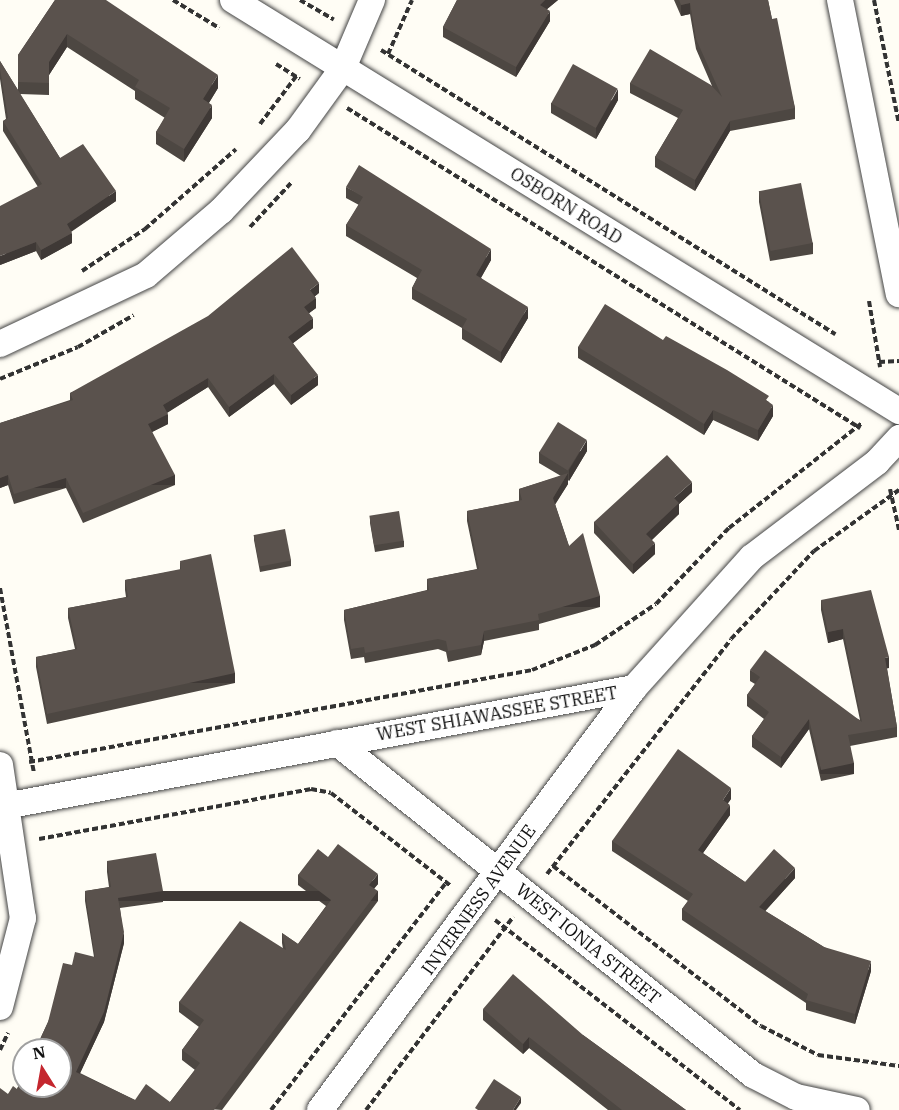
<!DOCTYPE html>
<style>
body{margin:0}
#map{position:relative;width:899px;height:1110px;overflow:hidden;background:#fffdf5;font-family:"IBM Plex Serif",serif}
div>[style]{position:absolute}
.path>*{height:4px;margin-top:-2px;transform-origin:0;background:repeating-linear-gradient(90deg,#333 0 6px,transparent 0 9px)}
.roads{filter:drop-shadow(0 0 2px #444) drop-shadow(0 0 2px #444)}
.street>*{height:26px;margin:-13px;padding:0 13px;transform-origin:13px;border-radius:13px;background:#fff}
.wall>*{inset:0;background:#4d4742}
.shaded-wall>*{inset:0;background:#3f3936;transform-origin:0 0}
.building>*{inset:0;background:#5a524d;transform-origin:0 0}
span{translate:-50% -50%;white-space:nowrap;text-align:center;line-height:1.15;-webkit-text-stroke:6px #fff;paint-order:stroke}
.street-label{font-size:18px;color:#111}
.north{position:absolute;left:12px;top:1038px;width:60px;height:60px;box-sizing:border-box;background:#fff;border:2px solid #a0a0a0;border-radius:50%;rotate:349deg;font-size:16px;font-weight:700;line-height:24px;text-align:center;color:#111}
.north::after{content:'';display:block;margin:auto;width:21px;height:27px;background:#c4262e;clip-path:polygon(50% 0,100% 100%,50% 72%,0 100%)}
</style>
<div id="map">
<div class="path">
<div style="left:173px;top:0;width:54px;rotate:31.3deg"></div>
<div style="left:300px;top:0;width:39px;rotate:30deg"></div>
<div style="left:874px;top:0;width:126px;rotate:78.6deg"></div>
<div style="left:381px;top:50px;width:536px;rotate:32.03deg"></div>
<div style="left:388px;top:54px;width:59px;rotate:-66deg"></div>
<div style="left:276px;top:64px;width:28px;rotate:32deg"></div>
<div style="left:347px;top:108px;width:605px;rotate:31.96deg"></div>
<div style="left:260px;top:124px;width:61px;rotate:-52.9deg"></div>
<div style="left:250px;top:227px;width:62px;rotate:-47deg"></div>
<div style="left:82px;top:271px;width:76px;rotate:-33.7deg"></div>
<div style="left:145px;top:229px;width:121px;rotate:-41.3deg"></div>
<div style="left:869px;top:301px;width:67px;rotate:80.5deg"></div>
<div style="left:879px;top:362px;width:20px;rotate:-3deg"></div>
<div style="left:0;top:379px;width:84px;rotate:-22.3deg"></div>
<div style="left:78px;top:347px;width:64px;rotate:-29.7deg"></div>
<div style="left:890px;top:489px;width:42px;rotate:77.6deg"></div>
<div style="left:0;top:588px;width:188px;rotate:79.6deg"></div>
<div style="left:29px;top:762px;width:511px;rotate:-10.36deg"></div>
<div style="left:532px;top:670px;width:68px;rotate:-21.6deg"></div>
<div style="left:595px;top:645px;width:73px;rotate:-33.9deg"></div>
<div style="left:656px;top:604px;width:105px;rotate:-46.2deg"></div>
<div style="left:729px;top:528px;width:169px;rotate:-38.3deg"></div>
<div style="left:39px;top:839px;width:277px;rotate:-10.4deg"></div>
<div style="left:311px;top:789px;width:20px;rotate:11deg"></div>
<div style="left:331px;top:793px;width:152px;rotate:37.8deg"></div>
<div style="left:553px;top:866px;width:262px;rotate:37.6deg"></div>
<div style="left:761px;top:1026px;width:64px;rotate:27deg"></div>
<div style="left:818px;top:1055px;width:82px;rotate:7.7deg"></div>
<div style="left:547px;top:874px;width:298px;rotate:-51.9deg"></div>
<div style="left:731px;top:639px;width:121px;rotate:-46.7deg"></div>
<div style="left:814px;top:551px;width:105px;rotate:-35.7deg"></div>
<div style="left:495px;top:920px;width:310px;rotate:37.8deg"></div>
<div style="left:0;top:1050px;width:19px;rotate:-65deg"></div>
<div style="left:271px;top:1110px;width:287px;rotate:-52.4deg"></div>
<div style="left:366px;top:1110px;width:243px;rotate:-52.7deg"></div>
</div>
<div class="roads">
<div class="street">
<div style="left:233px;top:0;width:783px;rotate:31.68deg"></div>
<div style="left:840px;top:0;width:300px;rotate:78.7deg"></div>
<div style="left:0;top:344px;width:161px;rotate:-25.3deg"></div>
<div style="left:146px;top:275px;width:99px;rotate:-40.5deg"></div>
<div style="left:221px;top:211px;width:112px;rotate:-46.5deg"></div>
<div style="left:298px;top:130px;width:77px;rotate:-54deg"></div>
<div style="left:343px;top:68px;width:74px;rotate:-66.9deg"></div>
<div style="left:337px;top:743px;width:532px;rotate:38.59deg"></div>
<div style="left:753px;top:1075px;width:48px;rotate:27.1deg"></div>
<div style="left:796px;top:1097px;width:62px;rotate:12deg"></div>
<div style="left:0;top:765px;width:155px;rotate:81.5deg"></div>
<div style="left:23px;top:918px;width:92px;rotate:104.5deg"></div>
<div style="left:0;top:807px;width:645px;rotate:-10.63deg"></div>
<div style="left:634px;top:688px;width:176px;rotate:-48deg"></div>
<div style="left:752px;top:557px;width:157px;rotate:-37.2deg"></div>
<div style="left:877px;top:462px;width:33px;rotate:-47deg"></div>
<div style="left:320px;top:1110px;width:526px;rotate:-53.35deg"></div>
</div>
</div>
<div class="wall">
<div style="clip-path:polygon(55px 0,218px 88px,209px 103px,212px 118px,184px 162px,156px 144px,156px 132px,165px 118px,135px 99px,135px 91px,67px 47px,49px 75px,49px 95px,20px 94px,60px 158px,116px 201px,71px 232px,72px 243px,41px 260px,36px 251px,0 265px,38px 187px,3px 131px,3px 121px,6px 119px,0 79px,0 61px,18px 90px,18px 55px)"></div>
<div style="clip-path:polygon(457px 0,558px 0,547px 9px,550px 21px,516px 77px,443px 37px,443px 27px)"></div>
<div style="clip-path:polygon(674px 0,768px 0,772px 19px,795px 108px,795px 119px,730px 131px,695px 191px,655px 167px,655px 157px,678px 118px,630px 93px,630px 83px,712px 86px,696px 49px,690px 14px,681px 16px)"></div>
<div style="clip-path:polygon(618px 100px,596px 139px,551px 113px,551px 103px)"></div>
<div style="clip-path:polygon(346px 187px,491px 260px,481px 278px,528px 318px,501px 363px,462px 339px,462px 328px,412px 299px,412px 288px,417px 278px,346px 236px,346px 225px,359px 205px,346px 198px)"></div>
<div style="clip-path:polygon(759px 191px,813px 243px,813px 254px,770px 261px,759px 202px)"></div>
<div style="clip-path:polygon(319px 293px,315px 296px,316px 308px,309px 313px,313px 328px,293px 343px,318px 385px,291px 405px,274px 384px,229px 417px,208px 387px,167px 413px,168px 424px,152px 432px,175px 485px,83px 523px,66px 488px,14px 504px,8px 485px,0 488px,0 423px,70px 400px,70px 393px)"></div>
<div style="clip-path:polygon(663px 340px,769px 402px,773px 416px,758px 441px,713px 420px,704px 435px,578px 358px,578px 347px)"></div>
<div style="clip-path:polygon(587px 451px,569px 481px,568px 480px,568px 484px,555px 504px,569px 546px,600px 607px,539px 624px,539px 630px,484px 641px,481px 655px,448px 662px,446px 652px,438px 649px,365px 663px,364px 657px,351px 659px,344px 620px,344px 610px,427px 590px,427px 579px,477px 569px,467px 521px,467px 511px,519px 501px,519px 489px,561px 476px,539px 463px,539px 452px)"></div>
<div style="clip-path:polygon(692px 492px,679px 504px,679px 514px,652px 540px,655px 554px,633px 574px,594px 533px,594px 522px)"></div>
<div style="clip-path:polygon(370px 517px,404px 541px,404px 547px,375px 552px,370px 523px)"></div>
<div style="clip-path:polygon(254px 535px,291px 560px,291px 566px,260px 572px,254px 540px)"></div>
<div style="clip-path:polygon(180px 561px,235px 683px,47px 724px,36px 667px,36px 657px,75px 649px,68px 618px,68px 608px,126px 597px,125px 590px,125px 580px,180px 570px)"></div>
<div style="clip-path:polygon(821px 600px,889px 668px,887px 668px,897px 727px,897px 737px,850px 746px,854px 774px,821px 781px,809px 729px,781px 768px,752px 747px,752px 736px,764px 719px,747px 706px,747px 695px,755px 684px,750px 681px,750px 670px,860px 720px,843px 639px,828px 643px,821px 610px)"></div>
<div style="clip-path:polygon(731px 799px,728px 803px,730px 815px,703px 853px,745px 882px,795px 878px,765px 911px,824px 947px,871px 971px,855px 1024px,806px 1010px,806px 1003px,682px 920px,682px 909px,688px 901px,612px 851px,612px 841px)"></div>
<div style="clip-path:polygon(328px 857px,378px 884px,374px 888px,378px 901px,222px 1110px,8px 1094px,17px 1089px,48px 1022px,72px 965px,94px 957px,85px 901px,85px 891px,109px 887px,107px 872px,107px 861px,163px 891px,163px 902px,120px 908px,124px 943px,104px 1022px,80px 1073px,135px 1100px,170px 1102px,195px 1070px,182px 1060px,182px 1050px,199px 1027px,179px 1012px,179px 1002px,283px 949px,282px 943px,282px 933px,298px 944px,326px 906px,298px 885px,298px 875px)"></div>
<div style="clip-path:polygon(483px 1009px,583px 1035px,686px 1110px,608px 1110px,529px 1048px,523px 1054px,483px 1020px)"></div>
</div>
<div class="shaded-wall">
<div style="clip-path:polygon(545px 0,558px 0,540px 15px,540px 5px)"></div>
<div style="clip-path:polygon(690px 3px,690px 14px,681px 16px,681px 5px)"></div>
<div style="clip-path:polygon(550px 11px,550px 21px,516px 77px,516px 67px)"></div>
<div style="clip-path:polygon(67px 34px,67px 47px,49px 75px,49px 95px,49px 62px)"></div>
<div style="clip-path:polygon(218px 75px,218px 88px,203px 112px,203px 99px)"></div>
<div style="clip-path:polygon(618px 89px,618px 100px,596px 139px,596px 128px)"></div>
<div style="clip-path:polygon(212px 105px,212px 118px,184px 162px,184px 149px)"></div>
<div style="clip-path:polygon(730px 121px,730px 131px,695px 191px,695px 180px)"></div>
<div style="clip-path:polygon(116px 191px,116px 201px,67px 234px,67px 224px)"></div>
<div style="clip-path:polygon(72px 233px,72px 243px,41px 260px,41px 250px)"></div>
<div style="clip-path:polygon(36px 242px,36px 251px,0 265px,0 256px)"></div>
<div style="clip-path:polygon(491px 249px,491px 260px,476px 286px,476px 275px)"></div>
<div style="clip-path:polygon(319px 283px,319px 293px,310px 300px,310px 290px)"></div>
<div style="clip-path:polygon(316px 298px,316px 308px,304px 317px,304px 307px)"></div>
<div style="clip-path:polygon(528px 307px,528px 318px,501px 363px,501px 352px)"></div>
<div style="clip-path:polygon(313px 318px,313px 328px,288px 347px,288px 337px)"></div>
<div style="clip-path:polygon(274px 374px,274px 384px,229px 417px,229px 407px)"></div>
<div style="clip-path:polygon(318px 375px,318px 385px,291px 405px,291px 395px)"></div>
<div style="clip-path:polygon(208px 378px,208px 387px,163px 415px,163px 405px)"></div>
<div style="clip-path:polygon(773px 405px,773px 416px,758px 441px,758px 430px)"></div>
<div style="clip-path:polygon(713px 410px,713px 420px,704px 435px,704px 424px)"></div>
<div style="clip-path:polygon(168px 414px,168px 424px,148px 434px,148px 424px)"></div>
<div style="clip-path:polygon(587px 440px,587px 451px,569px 481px,569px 470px)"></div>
<div style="clip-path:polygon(568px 473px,568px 484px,553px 508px,553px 498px)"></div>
<div style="clip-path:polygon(8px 475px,8px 485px,0 488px,0 478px)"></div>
<div style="left:175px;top:475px;width:10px;height:100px;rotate:90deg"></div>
<div style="left:66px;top:478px;width:10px;height:54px;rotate:90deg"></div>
<div style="clip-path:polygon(692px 482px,692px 492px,679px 504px,679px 514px,646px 545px,646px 534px,674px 498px)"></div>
<div style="clip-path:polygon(655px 543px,655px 554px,633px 574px,633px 564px)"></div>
<div style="left:600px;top:596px;width:11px;height:65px;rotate:90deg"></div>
<div style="clip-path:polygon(843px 629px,843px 639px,828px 643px,828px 632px)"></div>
<div style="clip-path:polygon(484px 631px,484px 641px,481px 655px,481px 645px)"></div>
<div style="clip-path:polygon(889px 657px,889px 668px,885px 669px,885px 658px)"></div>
<div style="left:235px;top:673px;width:10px;height:192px;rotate:90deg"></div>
<div style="clip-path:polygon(809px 719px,809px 729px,781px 768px,781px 757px)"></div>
<div style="left:854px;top:763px;width:11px;height:34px;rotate:90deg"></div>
<div style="clip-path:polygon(731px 788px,731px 799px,723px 810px,723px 800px)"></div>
<div style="clip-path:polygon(730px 805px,730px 815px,698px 860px,698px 850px)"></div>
<div style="clip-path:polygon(795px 868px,795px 878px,759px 918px,759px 907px)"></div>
<div style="clip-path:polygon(378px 874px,378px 884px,369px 895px,369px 885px)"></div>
<div style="left:378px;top:891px;width:10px;height:274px;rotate:90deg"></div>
<div style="clip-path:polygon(124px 932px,124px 943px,104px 1022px,76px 1082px,76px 1072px)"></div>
<div style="clip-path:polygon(871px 961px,871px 971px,855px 1024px,855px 1014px)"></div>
<div style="clip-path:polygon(529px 1037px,529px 1048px,523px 1054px,523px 1044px)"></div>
<div style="clip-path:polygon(521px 1097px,521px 1103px,516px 1110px,513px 1110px)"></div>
</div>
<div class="building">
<div style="clip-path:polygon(55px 0,106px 0,218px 75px,203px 99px,212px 105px,184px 149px,156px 132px,170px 108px,135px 87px,139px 80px,67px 34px,49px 62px,49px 83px,18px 82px,18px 55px)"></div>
<div style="clip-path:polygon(457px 0,545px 0,540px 5px,550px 11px,516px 67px,443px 27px)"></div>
<div style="clip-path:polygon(679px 0,768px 0,772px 19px,777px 18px,795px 108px,730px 121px,695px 180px,655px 157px,683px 110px,630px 83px,650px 49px,711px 85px,722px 97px,696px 39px,690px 3px,681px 5px)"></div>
<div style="clip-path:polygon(0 61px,60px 158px,83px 144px,116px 191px,67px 224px,72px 233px,41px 250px,36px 242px,0 256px,0 206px,42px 184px,3px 121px,8px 118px,0 69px)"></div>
<div style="left:573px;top:64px;width:51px;height:45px;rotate:29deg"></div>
<div style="clip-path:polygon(359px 165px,491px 249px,476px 275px,528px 307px,501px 352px,462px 328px,467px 319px,412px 288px,422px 270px,346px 225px,363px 197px,346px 187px)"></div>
<div style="left:801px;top:183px;width:61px;height:43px;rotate:79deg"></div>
<div style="clip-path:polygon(292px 247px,319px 283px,310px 290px,316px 298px,304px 307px,313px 318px,288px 337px,318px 375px,291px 395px,274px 374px,229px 407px,208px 378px,163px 405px,168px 414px,148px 424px,175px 475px,83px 513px,66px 478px,14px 494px,8px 475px,0 478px,0 423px,73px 400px,70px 393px,208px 316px)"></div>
<div style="clip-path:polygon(605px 304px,663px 340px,666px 336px,727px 370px,769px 396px,766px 400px,773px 405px,758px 430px,713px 410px,704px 424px,578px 347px)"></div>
<div style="left:558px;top:422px;width:34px;height:36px;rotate:32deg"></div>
<div style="clip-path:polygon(667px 455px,692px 482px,674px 498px,679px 503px,646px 534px,655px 543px,633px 564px,594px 522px)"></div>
<div style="clip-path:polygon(568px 473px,553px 498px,569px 546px,583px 533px,600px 596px,538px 614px,539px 620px,484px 631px,481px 645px,448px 651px,446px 641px,438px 639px,365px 653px,364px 647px,351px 649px,344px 610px,429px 590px,427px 579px,479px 569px,467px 511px,522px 500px,519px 489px)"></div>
<div style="left:399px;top:511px;width:30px;height:30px;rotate:81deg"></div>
<div style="left:285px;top:529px;width:32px;height:32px;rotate:79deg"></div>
<div style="clip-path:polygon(211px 554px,235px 673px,47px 714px,36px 657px,77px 649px,68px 608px,128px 597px,125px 580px,181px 569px,180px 561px)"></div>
<div style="clip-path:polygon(871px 590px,889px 657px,885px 658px,897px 727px,848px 735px,854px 763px,821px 770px,809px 719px,781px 757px,752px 736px,769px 712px,747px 695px,760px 677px,750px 670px,765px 650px,862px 722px,843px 629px,828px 632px,821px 600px)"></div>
<div style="clip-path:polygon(678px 749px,731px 788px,723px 800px,730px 805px,698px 850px,745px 882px,774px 849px,795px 868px,759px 907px,824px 947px,871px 961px,855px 1014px,806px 1000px,808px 994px,682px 909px,693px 894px,612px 841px)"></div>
<div style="clip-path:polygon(338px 844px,378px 874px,369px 885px,378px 891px,214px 1110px,0 1110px,0 1088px,8px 1094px,13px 1086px,17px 1089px,24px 1074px,24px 1086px,60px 1086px,60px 1050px,35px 1050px,48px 1022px,63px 963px,72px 965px,75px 952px,95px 957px,85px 891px,111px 887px,107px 861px,156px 853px,163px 891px,118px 898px,124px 932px,104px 1012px,76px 1072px,135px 1100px,146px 1084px,170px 1102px,200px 1063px,182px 1050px,204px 1020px,179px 1002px,240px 921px,286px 950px,282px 933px,298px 944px,331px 900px,298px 875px,318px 849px,328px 857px)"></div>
<div style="clip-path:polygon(513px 974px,583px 1035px,686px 1110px,622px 1110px,529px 1037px,523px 1044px,483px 1009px)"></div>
<div style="clip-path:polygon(494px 1079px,521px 1097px,513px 1110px,478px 1110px,475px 1108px)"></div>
</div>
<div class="street-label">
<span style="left:566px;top:206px;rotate:32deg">OSBORN ROAD</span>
<span style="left:497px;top:714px;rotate:-10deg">WEST SHIAWASSEE STREET</span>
<span style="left:479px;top:900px;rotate:-54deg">INVERNESS AVENUE</span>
<span style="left:588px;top:944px;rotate:39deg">WEST IONIA STREET</span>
</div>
<div class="north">N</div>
</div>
